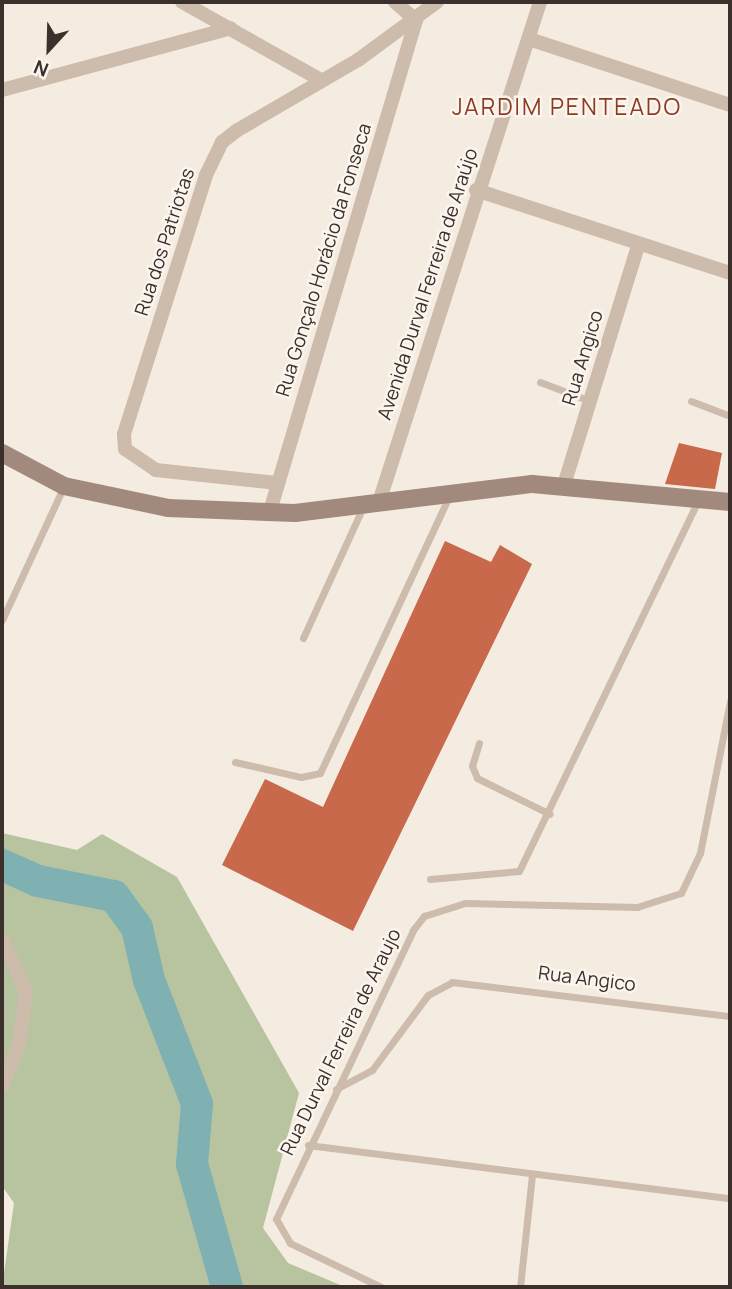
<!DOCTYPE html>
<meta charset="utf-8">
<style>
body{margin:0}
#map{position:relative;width:732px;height:1289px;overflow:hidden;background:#f4ebe1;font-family:Manrope,sans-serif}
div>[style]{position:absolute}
.green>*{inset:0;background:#b8c4a0}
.river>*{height:32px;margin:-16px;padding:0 16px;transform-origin:16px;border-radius:16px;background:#7fb0b2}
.building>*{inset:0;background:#c8694b}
.lane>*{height:7px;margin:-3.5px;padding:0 3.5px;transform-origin:3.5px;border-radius:3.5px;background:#cdbbac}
.street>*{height:14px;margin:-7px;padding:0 7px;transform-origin:7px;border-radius:7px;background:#cdbbac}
.secondary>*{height:18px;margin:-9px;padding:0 9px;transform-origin:9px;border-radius:9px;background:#a18a7d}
span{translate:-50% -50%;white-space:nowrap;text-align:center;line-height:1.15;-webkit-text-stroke:5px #fbf5ee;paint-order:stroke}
.street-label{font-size:19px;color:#3b302b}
.quarter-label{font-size:23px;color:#8c3b22;letter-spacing:2px}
.frame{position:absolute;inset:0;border:4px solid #3b302b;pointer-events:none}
.north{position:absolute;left:14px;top:14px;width:70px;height:70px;-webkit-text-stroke:5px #fbf5ee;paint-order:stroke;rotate:202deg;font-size:19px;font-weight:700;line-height:28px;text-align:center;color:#3b302b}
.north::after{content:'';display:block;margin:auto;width:24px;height:32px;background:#3b302b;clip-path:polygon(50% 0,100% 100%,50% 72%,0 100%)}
</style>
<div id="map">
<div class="green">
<div style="clip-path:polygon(2px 833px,77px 850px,102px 834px,177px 877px,299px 1093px,263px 1228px,288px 1263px,345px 1287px,2px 1287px,14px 1203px,2px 1186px)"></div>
</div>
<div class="river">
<div style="left:2px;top:865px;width:39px;rotate:24deg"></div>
<div style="left:38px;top:881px;width:77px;rotate:11.2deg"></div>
<div style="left:114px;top:896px;width:39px;rotate:54deg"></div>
<div style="left:137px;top:928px;width:53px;rotate:77deg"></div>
<div style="left:149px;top:980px;width:133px;rotate:68.8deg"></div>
<div style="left:197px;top:1104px;width:60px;rotate:94.8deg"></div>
<div style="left:192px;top:1164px;width:128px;rotate:74.1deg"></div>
</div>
<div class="building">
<div style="clip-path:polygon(679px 443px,722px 453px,715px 489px,665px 484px)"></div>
<div style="clip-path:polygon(445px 541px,491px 562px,500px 545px,532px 564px,353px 931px,222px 865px,265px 779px,323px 807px)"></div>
</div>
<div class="lane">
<div style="left:540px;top:382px;width:53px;rotate:20.8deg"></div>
<div style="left:691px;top:401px;width:42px;rotate:21deg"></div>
<div style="left:2px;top:620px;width:148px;rotate:-65.2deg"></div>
<div style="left:303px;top:638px;width:146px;rotate:-65.4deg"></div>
<div style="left:479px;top:743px;width:24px;rotate:107deg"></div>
<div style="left:472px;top:766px;width:13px;rotate:67deg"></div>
<div style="left:477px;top:778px;width:81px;rotate:26.3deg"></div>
<div style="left:235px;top:762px;width:68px;rotate:12.8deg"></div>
<div style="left:301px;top:777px;width:19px;rotate:-12deg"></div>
<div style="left:320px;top:773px;width:306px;rotate:-65deg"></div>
<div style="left:430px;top:879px;width:89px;rotate:-5.1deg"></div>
<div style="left:519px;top:871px;width:413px;rotate:-64.2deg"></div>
<div style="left:336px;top:1089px;width:41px;rotate:-27.8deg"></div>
<div style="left:372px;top:1070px;width:94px;rotate:-53.3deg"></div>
<div style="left:428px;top:995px;width:27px;rotate:-28deg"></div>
<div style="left:452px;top:982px;width:280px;rotate:7deg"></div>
<div style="left:308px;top:1145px;width:425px;rotate:7.2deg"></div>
<div style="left:381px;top:1287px;width:101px;rotate:-154.2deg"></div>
<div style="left:290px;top:1243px;width:28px;rotate:-120deg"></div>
<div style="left:276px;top:1219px;width:320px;rotate:-64.6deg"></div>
<div style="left:413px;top:930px;width:18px;rotate:-52deg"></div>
<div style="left:424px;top:916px;width:43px;rotate:-17.6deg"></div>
<div style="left:465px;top:903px;width:172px;rotate:1.3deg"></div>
<div style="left:637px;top:907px;width:46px;rotate:-17.7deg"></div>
<div style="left:681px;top:893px;width:44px;rotate:-64.6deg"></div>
<div style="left:700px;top:853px;width:155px;rotate:-78.8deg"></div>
<div style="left:520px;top:1287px;width:114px;rotate:-83.9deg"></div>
</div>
<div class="street">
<div style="left:182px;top:2px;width:159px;rotate:29.3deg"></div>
<div style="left:395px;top:2px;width:28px;rotate:41deg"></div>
<div style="left:529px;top:39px;width:212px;rotate:18.2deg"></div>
<div style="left:2px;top:90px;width:237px;rotate:-15.1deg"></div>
<div style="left:476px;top:190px;width:267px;rotate:18.1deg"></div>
<div style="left:277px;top:483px;width:122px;rotate:-173.9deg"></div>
<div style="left:156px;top:470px;width:37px;rotate:-146deg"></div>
<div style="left:125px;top:449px;width:15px;rotate:-94deg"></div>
<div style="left:124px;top:434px;width:272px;rotate:-72.4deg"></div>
<div style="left:206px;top:175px;width:37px;rotate:-64deg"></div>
<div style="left:222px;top:142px;width:18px;rotate:-38deg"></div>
<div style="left:236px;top:131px;width:141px;rotate:-30.2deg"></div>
<div style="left:358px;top:60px;width:98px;rotate:-36.3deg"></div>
<div style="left:564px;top:485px;width:253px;rotate:-72.8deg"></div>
<div style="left:380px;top:499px;width:522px;rotate:-72.15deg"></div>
<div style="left:270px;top:511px;width:512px;rotate:-73.44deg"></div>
<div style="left:2px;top:939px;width:58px;rotate:65.6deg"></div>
<div style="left:26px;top:992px;width:53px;rotate:97.5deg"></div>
<div style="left:19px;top:1045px;width:44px;rotate:112.5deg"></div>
</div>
<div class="secondary">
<div style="left:2px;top:453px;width:70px;rotate:28deg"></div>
<div style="left:64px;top:486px;width:106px;rotate:11.9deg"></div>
<div style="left:168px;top:508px;width:127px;rotate:2.3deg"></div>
<div style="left:295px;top:513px;width:239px;rotate:-7deg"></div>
<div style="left:532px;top:484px;width:199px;rotate:5.2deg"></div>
</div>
<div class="street-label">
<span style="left:165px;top:242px;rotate:-72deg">Rua dos Patriotas</span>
<span style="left:324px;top:260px;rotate:-73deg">Rua Gonçalo Horácio da Fonseca</span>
<span style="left:428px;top:284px;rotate:-72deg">Avenida Durval Ferreira de Araújo</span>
<span style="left:583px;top:358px;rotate:-73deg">Rua Angico</span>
<span style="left:587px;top:979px;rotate:7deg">Rua Angico</span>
<span style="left:341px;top:1042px;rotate:-64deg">Rua Durval Ferreira de Araujo</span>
</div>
<div class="quarter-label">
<span style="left:567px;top:106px">JARDIM PENTEADO</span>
</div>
<div class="frame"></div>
<div class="north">N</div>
</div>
